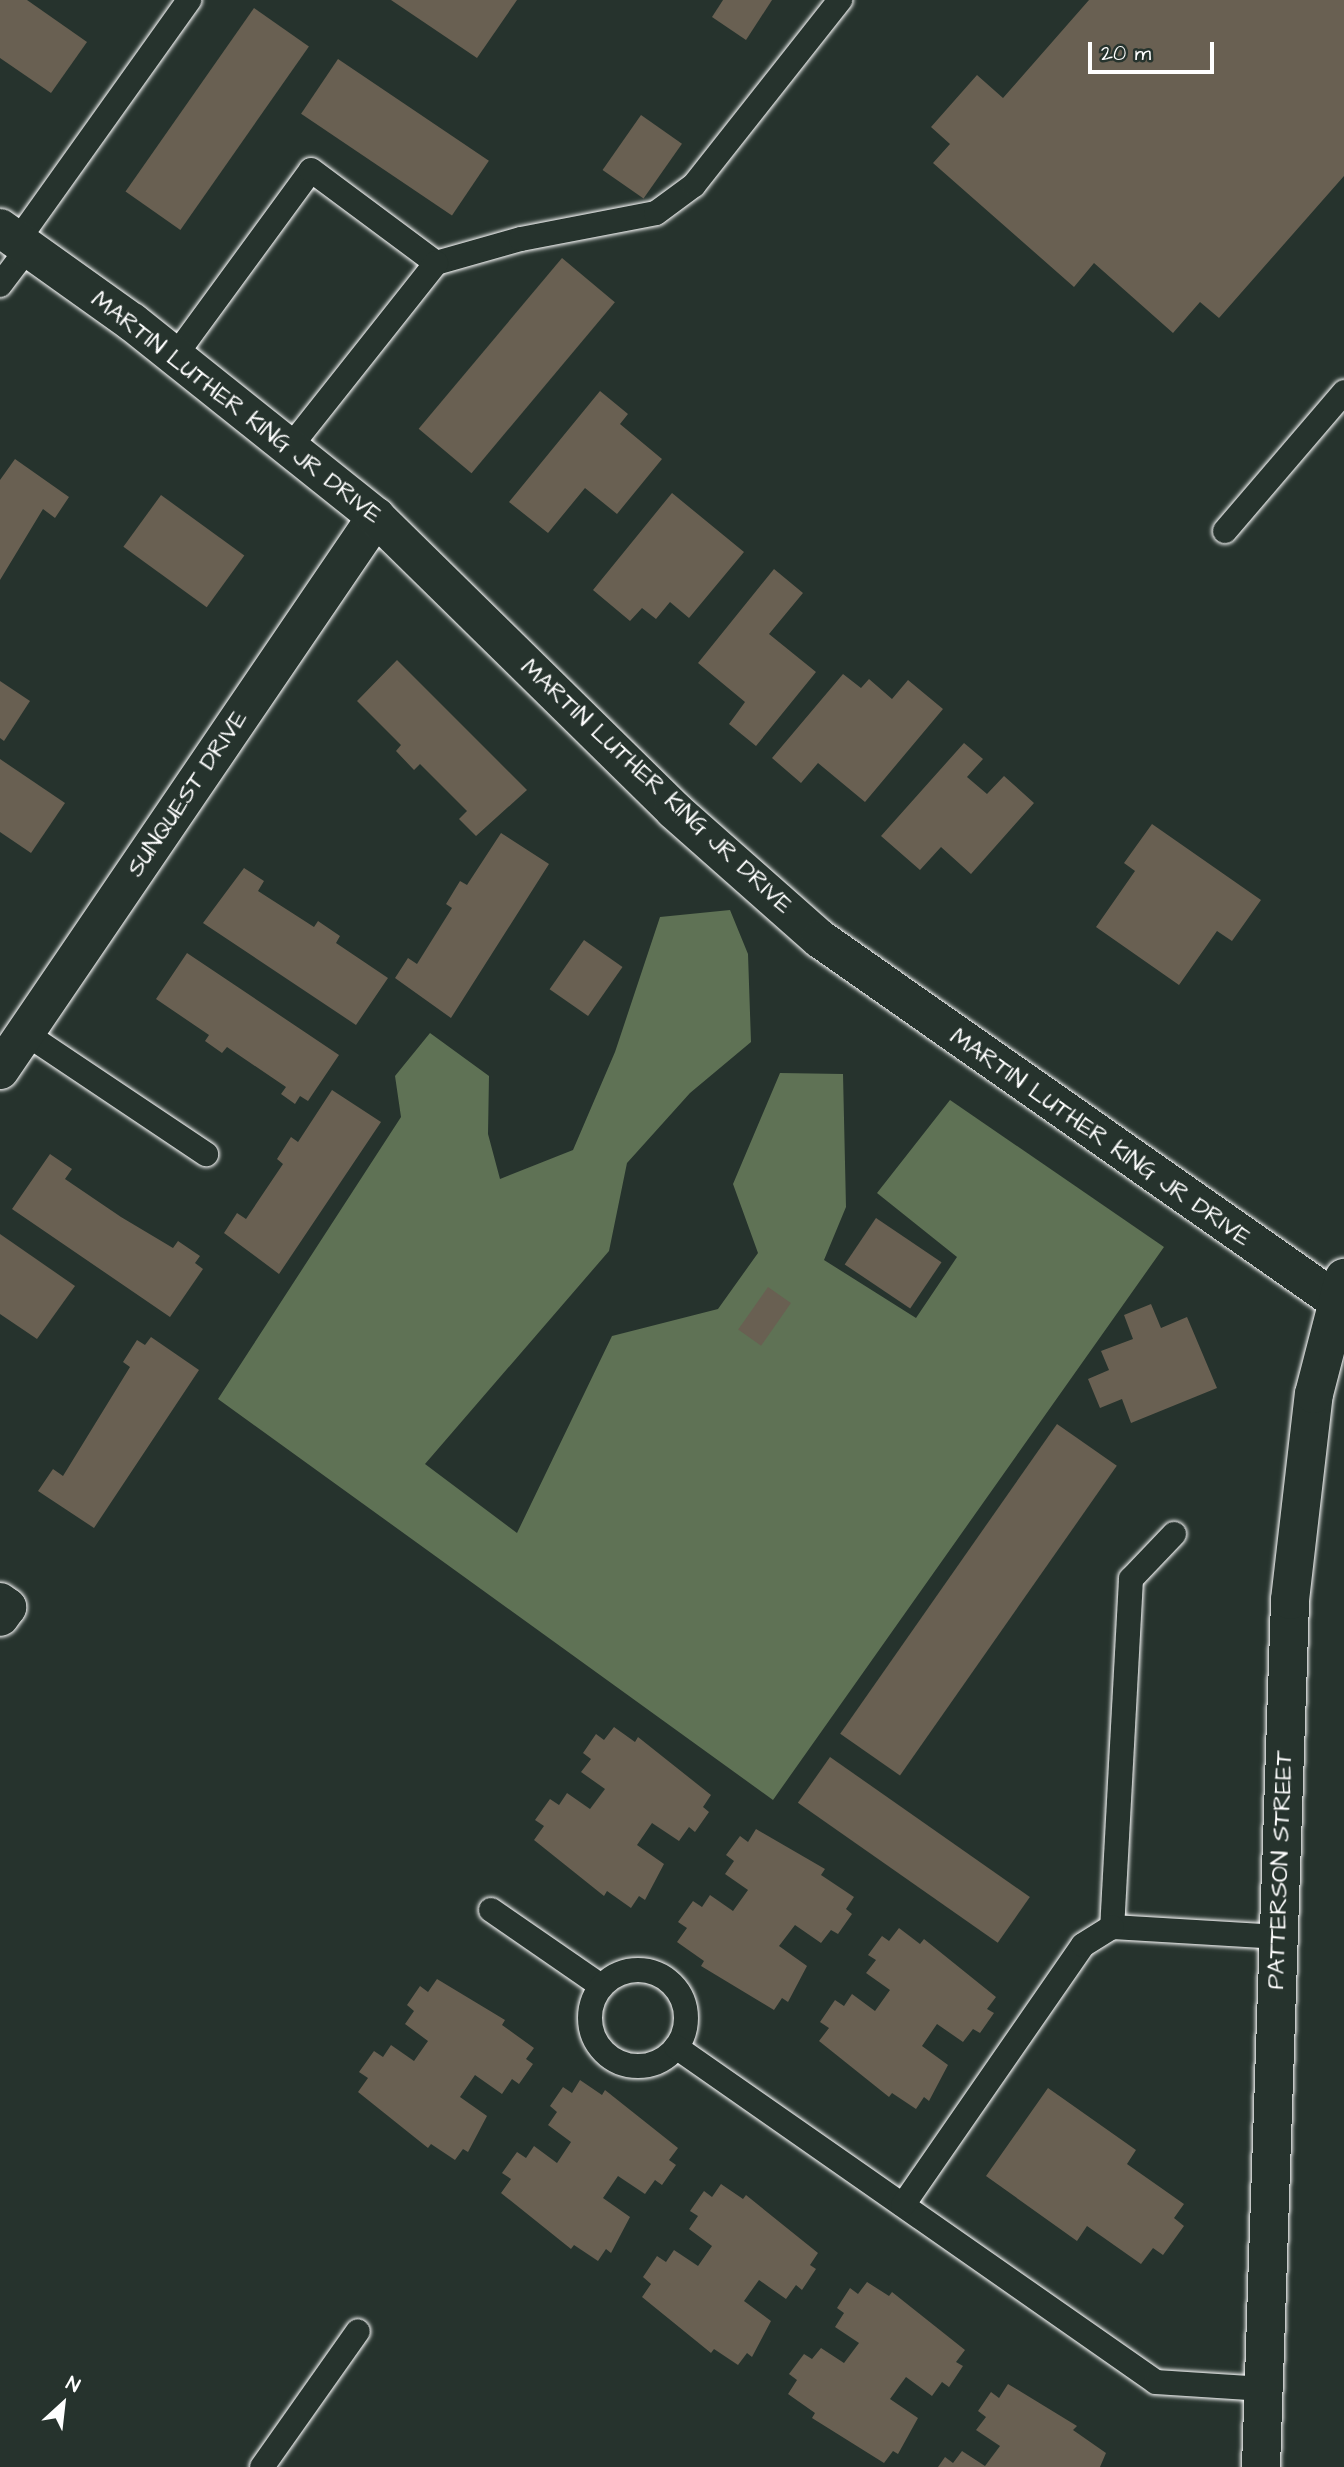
<!DOCTYPE html>
<style>
body{margin:0}
#map{position:relative;width:1344px;height:2467px;overflow:hidden;background:#26332d;font-family:"Architects Daughter",sans-serif}
div>[style]{position:absolute}
.green>*{inset:0;background:#5f7255}
.building>*{inset:0;background:#696052;transform-origin:0 0}
.roads{filter:drop-shadow(0 0 2px #fff) drop-shadow(0 0 2px #fff)}
.service>*{height:24px;margin:-12px;padding:0 12px;transform-origin:12px;border-radius:12px;background:#26332d}
.service>.ring{margin:-12px;padding:0;box-sizing:content-box;background:none;border:24px solid #26332d;border-radius:50%}
.minor>*{height:38px;margin:-19px;padding:0 19px;transform-origin:19px;border-radius:19px;background:#26332d}
.tertiary>*{height:38px;margin:-19px;padding:0 19px;transform-origin:19px;border-radius:19px;background:#26332d}
span{translate:-50% -50%;white-space:nowrap;text-align:center;line-height:1.15;-webkit-text-stroke:5px #26332d;paint-order:stroke}
.street-label{font-size:24px;color:#fff}
.north{position:absolute;left:28px;top:2369px;width:70px;height:70px;-webkit-text-stroke:5px #26332d;paint-order:stroke;rotate:27deg;font-size:19px;font-weight:700;line-height:28px;text-align:center;color:#fff}
.north::after{content:'';display:block;margin:auto;width:24px;height:32px;background:#fff;clip-path:polygon(50% 0,100% 100%,50% 72%,0 100%)}
.scale{position:absolute;left:1088px;top:42px;width:126px;height:32px;box-sizing:border-box;border:4px solid #fff;border-top:0;padding-left:9px;font-size:21px;line-height:24px;white-space:nowrap;color:#fff;-webkit-text-stroke:5px #26332d;paint-order:stroke}
</style>
<div id="map">
<div class="green">
<div style="clip-path:polygon(730px 910px,748px 954px,751px 1042px,690px 1093px,627px 1163px,609px 1251px,425px 1464px,517px 1533px,612px 1336px,718px 1309px,758px 1253px,733px 1184px,780px 1073px,843px 1074px,846px 1207px,824px 1260px,916px 1318px,957px 1257px,877px 1193px,950px 1100px,1164px 1247px,773px 1800px,218px 1399px,401px 1117px,395px 1076px,430px 1033px,489px 1076px,488px 1134px,500px 1179px,573px 1150px,615px 1052px,660px 917px)"></div>
</div>
<div class="building">
<div style="clip-path:polygon(0 0,27px 0,87px 42px,51px 93px,0 58px)"></div>
<div style="clip-path:polygon(391px 0,517px 0,477px 58px)"></div>
<div style="clip-path:polygon(723px 0,772px 0,746px 40px,712px 17px)"></div>
<div style="clip-path:polygon(1089px 0,1344px 0,1344px 176px,1219px 318px,1200px 302px,1173px 333px,1094px 263px,1074px 287px,933px 163px,950px 144px,931px 127px,977px 75px,1003px 98px)"></div>
<div style="left:254px;top:8px;width:67px;height:224px;rotate:35deg"></div>
<div style="left:338px;top:59px;width:182px;height:66px;rotate:34deg"></div>
<div style="left:641px;top:115px;width:50px;height:67px;rotate:35deg"></div>
<div style="left:562px;top:258px;width:69px;height:223px;rotate:40deg"></div>
<div style="clip-path:polygon(600px 391px,628px 414px,620px 424px,662px 459px,617px 514px,585px 488px,548px 533px,509px 502px)"></div>
<div style="clip-path:polygon(15px 459px,69px 497px,55px 518px,43px 509px,0 580px,0 480px)"></div>
<div style="clip-path:polygon(672px 493px,744px 552px,689px 618px,670px 602px,656px 619px,642px 608px,630px 621px,593px 590px)"></div>
<div style="left:161px;top:495px;width:103px;height:64px;rotate:36deg"></div>
<div style="clip-path:polygon(774px 569px,803px 593px,769px 634px,816px 672px,756px 746px,729px 724px,745px 702px,698px 663px)"></div>
<div style="clip-path:polygon(397px 660px,527px 790px,476px 836px,459px 819px,467px 811px,420px 764px,414px 770px,396px 751px,401px 745px,357px 701px)"></div>
<div style="clip-path:polygon(843px 674px,861px 688px,869px 679px,892px 699px,908px 680px,943px 709px,865px 802px,818px 763px,801px 783px,772px 758px)"></div>
<div style="clip-path:polygon(0 681px,30px 701px,4px 741px,0 738px)"></div>
<div style="clip-path:polygon(964px 743px,983px 759px,967px 777px,987px 794px,1004px 776px,1034px 803px,971px 874px,941px 847px,920px 870px,881px 836px)"></div>
<div style="clip-path:polygon(0 759px,65px 803px,31px 853px,0 832px)"></div>
<div style="clip-path:polygon(1152px 824px,1261px 900px,1232px 941px,1217px 931px,1179px 985px,1096px 927px,1135px 871px,1124px 863px)"></div>
<div style="clip-path:polygon(501px 833px,549px 864px,451px 1018px,395px 978px,408px 958px,417px 964px,452px 908px,446px 904px,460px 881px,467px 885px)"></div>
<div style="clip-path:polygon(244px 868px,264px 881px,258px 891px,314px 927px,318px 921px,340px 936px,336px 943px,388px 978px,356px 1025px,203px 923px)"></div>
<div style="left:584px;top:940px;width:47px;height:60px;rotate:35deg"></div>
<div style="clip-path:polygon(187px 953px,339px 1055px,308px 1101px,300px 1096px,295px 1104px,281px 1094px,286px 1087px,227px 1047px,222px 1053px,205px 1041px,209px 1035px,156px 999px)"></div>
<div style="clip-path:polygon(332px 1090px,381px 1122px,279px 1274px,224px 1233px,237px 1213px,246px 1219px,283px 1164px,277px 1159px,291px 1137px,298px 1142px)"></div>
<div style="clip-path:polygon(50px 1154px,72px 1169px,65px 1179px,121px 1217px,173px 1248px,178px 1241px,200px 1256px,195px 1263px,203px 1269px,170px 1317px,12px 1209px)"></div>
<div style="left:876px;top:1218px;width:79px;height:56px;rotate:34deg"></div>
<div style="clip-path:polygon(0 1234px,75px 1286px,37px 1339px,0 1314px)"></div>
<div style="left:768px;top:1287px;width:28px;height:52px;rotate:35deg"></div>
<div style="clip-path:polygon(1151px 1304px,1161px 1328px,1187px 1317px,1217px 1388px,1131px 1423px,1122px 1399px,1100px 1408px,1088px 1379px,1109px 1370px,1101px 1351px,1133px 1339px,1124px 1315px)"></div>
<div style="clip-path:polygon(151px 1337px,199px 1370px,94px 1528px,38px 1491px,53px 1469px,63px 1476px,130px 1367px,123px 1362px,137px 1340px,145px 1345px)"></div>
<div style="left:1057px;top:1424px;width:73px;height:378px;rotate:35deg"></div>
<div style="clip-path:polygon(614px 1727px,635px 1742px,638px 1737px,711px 1795px,703px 1807px,709px 1812px,695px 1832px,689px 1827px,679px 1841px,652px 1823px,637px 1845px,664px 1864px,645px 1900px,639px 1896px,631px 1908px,607px 1891px,604px 1896px,534px 1840px,544px 1826px,535px 1820px,550px 1799px,559px 1805px,567px 1793px,590px 1809px,605px 1789px,581px 1772px,591px 1759px,583px 1753px,596px 1734px,604px 1740px)"></div>
<div style="left:830px;top:1757px;width:244px;height:56px;rotate:35deg"></div>
<div style="clip-path:polygon(756px 1829px,825px 1869px,821px 1875px,854px 1897px,846px 1909px,852px 1914px,838px 1934px,831px 1930px,821px 1943px,795px 1925px,779px 1946px,807px 1966px,788px 2002px,782px 1998px,774px 2010px,701px 1966px,704px 1961px,677px 1942px,687px 1928px,678px 1922px,693px 1901px,702px 1907px,710px 1895px,733px 1911px,748px 1890px,725px 1874px,734px 1861px,726px 1855px,740px 1836px,748px 1842px)"></div>
<div style="clip-path:polygon(899px 1928px,920px 1944px,924px 1939px,996px 1997px,987px 2009px,994px 2013px,980px 2033px,973px 2029px,963px 2042px,937px 2024px,922px 2046px,948px 2065px,929px 2101px,924px 2097px,916px 2109px,892px 2093px,889px 2097px,819px 2041px,829px 2028px,820px 2022px,835px 2000px,844px 2006px,852px 1994px,875px 2011px,890px 1990px,866px 1973px,876px 1960px,868px 1955px,882px 1936px,889px 1941px)"></div>
<div style="clip-path:polygon(437px 1979px,505px 2020px,502px 2025px,534px 2048px,526px 2059px,533px 2064px,519px 2084px,512px 2079px,502px 2094px,475px 2075px,460px 2097px,487px 2116px,468px 2152px,463px 2149px,455px 2160px,431px 2144px,428px 2148px,358px 2092px,368px 2078px,359px 2072px,374px 2051px,383px 2057px,391px 2045px,414px 2061px,428px 2041px,405px 2024px,414px 2011px,407px 2005px,420px 1986px,428px 1992px)"></div>
<div style="clip-path:polygon(580px 2080px,602px 2095px,605px 2090px,678px 2148px,669px 2160px,676px 2165px,662px 2185px,655px 2180px,645px 2194px,618px 2176px,603px 2198px,630px 2217px,611px 2253px,606px 2249px,598px 2261px,574px 2245px,571px 2249px,501px 2193px,511px 2179px,502px 2173px,517px 2152px,526px 2158px,534px 2146px,557px 2163px,571px 2142px,548px 2125px,557px 2112px,550px 2106px,563px 2087px,572px 2093px)"></div>
<div style="clip-path:polygon(1048px 2088px,1136px 2150px,1127px 2164px,1184px 2204px,1174px 2218px,1184px 2226px,1163px 2255px,1153px 2248px,1141px 2264px,1087px 2226px,1077px 2241px,986px 2176px)"></div>
<div style="clip-path:polygon(721px 2184px,743px 2199px,746px 2195px,818px 2253px,810px 2265px,816px 2269px,802px 2290px,796px 2285px,786px 2299px,759px 2280px,744px 2301px,771px 2321px,752px 2357px,747px 2353px,738px 2365px,714px 2349px,711px 2353px,642px 2297px,651px 2284px,643px 2277px,657px 2256px,666px 2262px,674px 2250px,698px 2266px,712px 2246px,689px 2229px,698px 2216px,690px 2211px,704px 2191px,712px 2197px)"></div>
<div style="clip-path:polygon(867px 2282px,889px 2296px,892px 2292px,965px 2350px,956px 2362px,963px 2366px,949px 2387px,942px 2382px,932px 2396px,906px 2377px,890px 2399px,918px 2418px,898px 2454px,893px 2451px,884px 2463px,812px 2418px,815px 2413px,788px 2394px,797px 2380px,789px 2374px,804px 2354px,812px 2359px,821px 2348px,844px 2363px,859px 2343px,835px 2327px,844px 2313px,837px 2308px,850px 2288px,858px 2294px)"></div>
<div style="clip-path:polygon(1008px 2384px,1077px 2426px,1073px 2430px,1106px 2453px,1100px 2467px,938px 2467px,945px 2457px,953px 2463px,962px 2451px,985px 2466px,1000px 2446px,976px 2430px,986px 2417px,978px 2411px,991px 2392px,999px 2398px)"></div>
</div>
<div class="roads">
<div class="service">
<div style="left:18px;top:240px;width:295px;rotate:-54.5deg"></div>
<div style="left:436px;top:263px;width:88px;rotate:-15.8deg"></div>
<div style="left:521px;top:239px;width:137px;rotate:-10.9deg"></div>
<div style="left:656px;top:213px;width:47px;rotate:-36.4deg"></div>
<div style="left:694px;top:185px;width:236px;rotate:-51.7deg"></div>
<div style="left:0;top:285px;width:46px;rotate:-52.9deg"></div>
<div style="left:175px;top:356px;width:230px;rotate:-53.8deg"></div>
<div style="left:311px;top:170px;width:156px;rotate:36.6deg"></div>
<div style="left:436px;top:263px;width:235px;rotate:128.4deg"></div>
<div style="left:1225px;top:531px;width:183px;rotate:-49.4deg"></div>
<div style="left:25px;top:1033px;width:218px;rotate:33.8deg"></div>
<div style="left:1174px;top:1534px;width:62px;rotate:133.7deg"></div>
<div style="left:1131px;top:1579px;width:349px;rotate:93.1deg"></div>
<div style="left:1112px;top:1927px;width:168px;rotate:3.4deg"></div>
<div style="left:491px;top:1910px;width:134px;rotate:34.6deg"></div>
<div class="ring" style="left:590px;top:1970px;width:72px;height:72px"></div>
<div style="left:676px;top:2047px;width:585px;rotate:34.91deg"></div>
<div style="left:1156px;top:2382px;width:108px;rotate:3.7deg"></div>
<div style="left:903px;top:2205px;width:316px;rotate:-55.3deg"></div>
<div style="left:1083px;top:1945px;width:34px;rotate:-32deg"></div>
<div style="left:262px;top:2467px;width:166px;rotate:-54.8deg"></div>
</div>
<div class="minor">
<div style="left:0;top:1070px;width:669px;rotate:-55.79deg"></div>
<div style="left:0;top:1602px;width:9px;rotate:36deg"></div>
<div style="left:7px;top:1607px;width:12px;rotate:125deg"></div>
</div>
<div class="tertiary">
<div style="left:0;top:228px;width:162px;rotate:35.5deg"></div>
<div style="left:132px;top:322px;width:312px;rotate:38.6deg"></div>
<div style="left:376px;top:517px;width:418px;rotate:44.5deg"></div>
<div style="left:674px;top:810px;width:195px;rotate:41.5deg"></div>
<div style="left:820px;top:939px;width:640px;rotate:35.01deg"></div>
<div style="left:1261px;top:2467px;width:867px;rotate:-88.08deg"></div>
<div style="left:1290px;top:1600px;width:207px;rotate:-83.4deg"></div>
<div style="left:1314px;top:1394px;width:120px;rotate:-75.5deg"></div>
</div>
</div>
<div class="street-label">
<span style="left:236px;top:408px;rotate:38deg">MARTIN LUTHER KING JR DRIVE</span>
<span style="left:656px;top:787px;rotate:43deg">MARTIN LUTHER KING JR DRIVE</span>
<span style="left:188px;top:794px;rotate:-56deg">SUNQUEST DRIVE</span>
<span style="left:1100px;top:1138px;rotate:35deg">MARTIN LUTHER KING JR DRIVE</span>
<span style="left:1281px;top:1870px;rotate:-88deg">PATTERSON STREET</span>
</div>
<div class="north">N</div>
<div class="scale">20 m</div>
</div>
